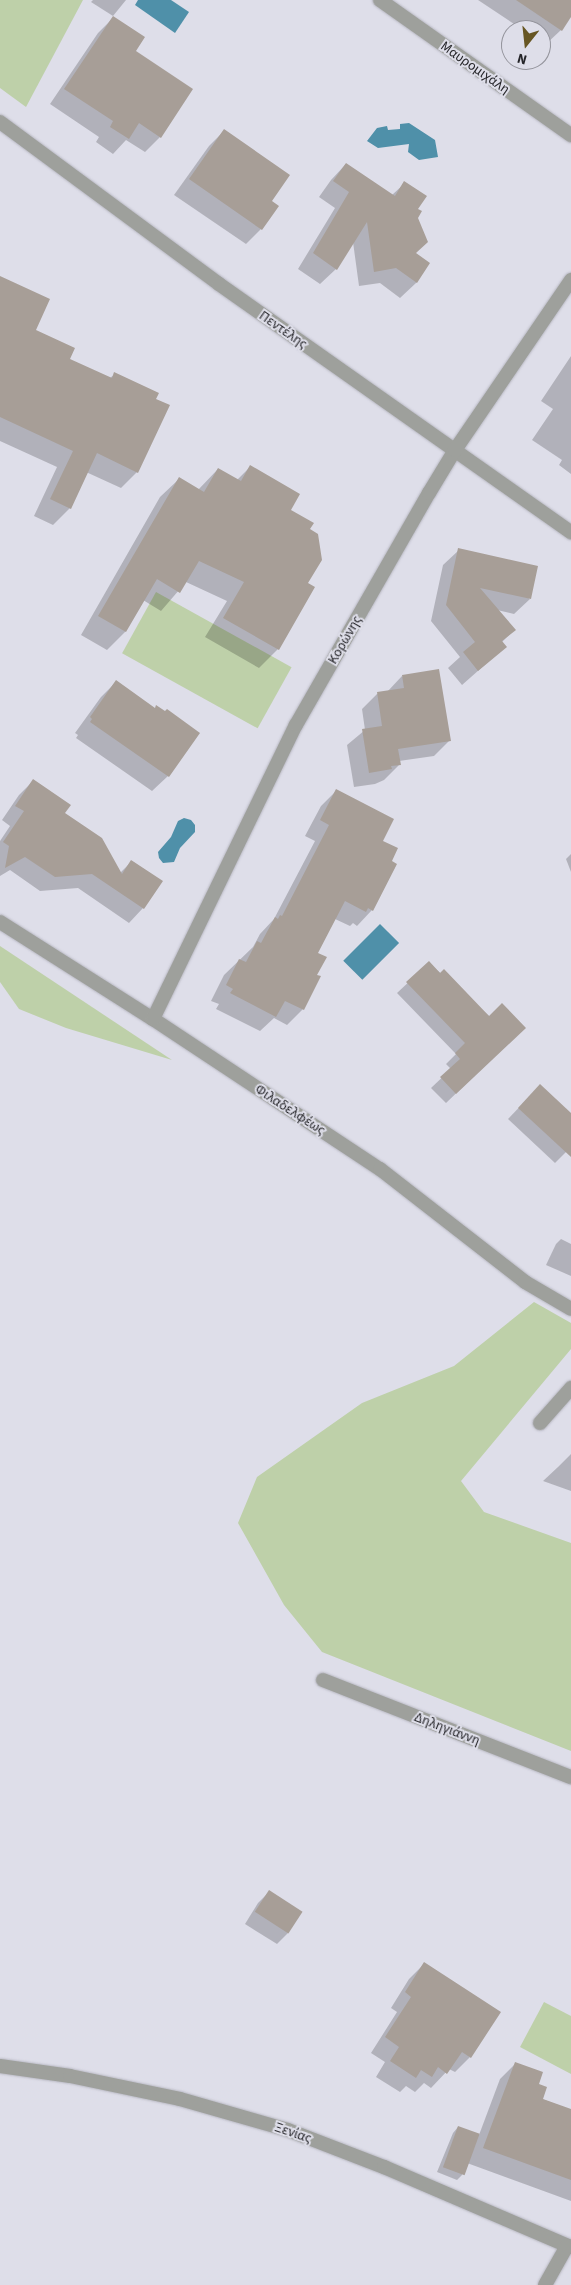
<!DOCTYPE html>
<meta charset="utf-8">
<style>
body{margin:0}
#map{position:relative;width:571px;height:2285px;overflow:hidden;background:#dedee9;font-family:"Source Sans 3",sans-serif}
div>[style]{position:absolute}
.green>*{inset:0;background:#bed0a9;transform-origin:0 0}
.water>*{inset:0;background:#4f90a9;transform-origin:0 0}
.shadow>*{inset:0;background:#0003}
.building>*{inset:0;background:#a79e97;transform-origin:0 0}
.roads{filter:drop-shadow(0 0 1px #b9b9c3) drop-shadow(0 0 1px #b9b9c3)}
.minor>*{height:14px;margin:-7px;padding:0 7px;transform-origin:7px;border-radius:7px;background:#9ea09c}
span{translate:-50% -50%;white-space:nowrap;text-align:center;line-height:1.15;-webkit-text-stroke:4px #dedee9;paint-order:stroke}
.street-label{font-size:14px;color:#252529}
.north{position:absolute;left:501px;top:20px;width:50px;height:50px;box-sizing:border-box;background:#dedee9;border:1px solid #94949c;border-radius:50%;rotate:196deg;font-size:14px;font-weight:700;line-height:20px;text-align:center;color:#252529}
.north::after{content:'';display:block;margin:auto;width:18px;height:22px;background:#675623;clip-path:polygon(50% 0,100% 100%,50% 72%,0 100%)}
</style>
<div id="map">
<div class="green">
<div style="clip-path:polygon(0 0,83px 0,26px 107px,0 88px)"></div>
<div style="left:156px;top:592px;width:155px;height:70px;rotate:29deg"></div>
<div style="clip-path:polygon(0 946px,172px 1060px,66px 1028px,19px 1009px,0 982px)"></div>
<div style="clip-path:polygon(534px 1302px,571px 1323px,571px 1349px,461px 1481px,484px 1512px,571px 1543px,571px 1751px,322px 1652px,284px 1605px,238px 1523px,257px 1477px,362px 1403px,454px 1366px)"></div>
<div style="clip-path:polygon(544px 2002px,571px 2016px,571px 2074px,520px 2047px)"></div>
</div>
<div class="water">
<div style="clip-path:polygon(138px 0,171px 0,189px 12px,175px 33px,135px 5px)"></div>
<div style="clip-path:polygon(409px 123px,435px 140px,438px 157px,419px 160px,408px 152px,409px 144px,378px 148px,367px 141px,377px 128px,387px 126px,388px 130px,400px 129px,400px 124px)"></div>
<div style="clip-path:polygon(184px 818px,191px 820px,195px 825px,195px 832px,180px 848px,174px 862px,163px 863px,159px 858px,158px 852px,171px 837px,178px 821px)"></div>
<div style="left:380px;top:924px;width:27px;height:52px;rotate:45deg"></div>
</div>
<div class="shadow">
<div style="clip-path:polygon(93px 0,126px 0,113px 16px,91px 2px)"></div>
<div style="clip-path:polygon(478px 0,571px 0,571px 14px,561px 30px,545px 45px,541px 42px,541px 30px,523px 30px)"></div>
<div style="clip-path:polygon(113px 18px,134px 51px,160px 137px,145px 152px,126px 140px,113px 154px,96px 142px,99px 137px,50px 104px,98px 33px)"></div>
<div style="clip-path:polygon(224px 131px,270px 201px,261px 229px,246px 244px,174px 195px,209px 146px)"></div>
<div style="clip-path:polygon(346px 164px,392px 195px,405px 183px,417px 209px,415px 254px,428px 263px,416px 283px,400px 298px,380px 283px,359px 286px,353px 242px,336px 269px,320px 284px,298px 269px,335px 208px,319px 197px,331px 180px)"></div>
<div style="clip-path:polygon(0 279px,34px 331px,68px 360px,110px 378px,115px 374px,137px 472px,121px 488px,86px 472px,70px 508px,53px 525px,34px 516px,57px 467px,0 441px)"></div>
<div style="clip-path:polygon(571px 356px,571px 474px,559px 465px,562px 460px,532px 440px,553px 409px,541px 401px)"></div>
<div style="clip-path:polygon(250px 467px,308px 530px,307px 584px,278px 649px,259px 668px,205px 637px,227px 601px,186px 582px,161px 611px,143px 600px,125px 632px,107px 650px,81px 635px,160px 497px,179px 479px,198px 490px,218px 469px,237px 480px)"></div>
<div style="clip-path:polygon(459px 550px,530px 599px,514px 614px,497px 610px,514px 630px,502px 642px,505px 647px,462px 685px,448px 668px,460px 657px,431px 621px,443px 565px)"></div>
<div style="clip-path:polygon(402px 676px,450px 740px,434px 756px,399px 761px,399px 765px,384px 780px,375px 784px,354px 787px,347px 745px,365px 730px,362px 709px,377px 694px,387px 692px)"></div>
<div style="clip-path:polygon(116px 682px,154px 709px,168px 776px,152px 791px,76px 738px,78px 735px,75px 733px,101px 697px)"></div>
<div style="clip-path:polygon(33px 781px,120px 873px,132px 861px,161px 881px,143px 908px,129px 923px,78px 888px,40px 891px,10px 870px,0 876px,0 841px,10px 826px,2px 820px,19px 795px)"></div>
<div style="clip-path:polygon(336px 791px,382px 841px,390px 862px,396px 865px,372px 910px,357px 926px,353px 923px,350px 926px,335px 919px,316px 954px,316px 975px,319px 977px,303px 1009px,287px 1025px,274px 1018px,260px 1031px,216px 1009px,219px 1004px,211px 1001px,224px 975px,253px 947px,260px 934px,274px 919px,315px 841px,305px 836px,321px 806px)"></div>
<div style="clip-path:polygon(571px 854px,571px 872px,566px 859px)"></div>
<div style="clip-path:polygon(429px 963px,514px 1038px,446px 1103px,431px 1088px,451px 1069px,446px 1064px,456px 1054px,397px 993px)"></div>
<div style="clip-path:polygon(529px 1097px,571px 1115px,571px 1147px,555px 1163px,508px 1119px)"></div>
<div style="clip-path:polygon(561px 1239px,571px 1244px,571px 1276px,546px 1265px,556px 1244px)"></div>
<div style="clip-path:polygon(571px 1454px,571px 1491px,543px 1481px,558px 1467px)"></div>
<div style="clip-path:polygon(269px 1892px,288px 1933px,277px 1944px,245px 1924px,258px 1903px)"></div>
<div style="clip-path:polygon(424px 1964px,470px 2057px,455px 2072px,449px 2069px,431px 2088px,424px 2083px,415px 2092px,406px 2086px,400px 2092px,376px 2077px,385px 2062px,371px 2053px,397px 2012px,391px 2008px,409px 1979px)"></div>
<div style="clip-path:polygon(515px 2064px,537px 2084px,542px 2099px,571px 2110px,571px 2201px,467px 2163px,462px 2175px,457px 2180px,437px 2172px,453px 2133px,458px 2127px,479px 2135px,500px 2079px)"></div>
</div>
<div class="building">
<div style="clip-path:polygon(516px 0,571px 0,571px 17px,562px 31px)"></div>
<div style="clip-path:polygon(113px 16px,145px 37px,136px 51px,193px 89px,161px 138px,139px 123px,129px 139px,110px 127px,113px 121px,64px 89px)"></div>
<div style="clip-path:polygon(224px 129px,290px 175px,272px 201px,279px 206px,262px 230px,189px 179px)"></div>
<div style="clip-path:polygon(346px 163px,395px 196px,404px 181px,427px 196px,418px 209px,422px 211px,418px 218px,428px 242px,416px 253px,430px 263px,417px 283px,396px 268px,374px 272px,367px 222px,337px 270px,313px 253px,349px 192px,333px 181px)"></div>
<div style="clip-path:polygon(0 276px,50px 299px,36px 330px,75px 348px,70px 359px,112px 378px,114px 372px,159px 393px,156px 399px,170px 405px,138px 473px,97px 453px,71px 509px,50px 499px,73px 451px,0 417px)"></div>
<div style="clip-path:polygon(250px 465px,300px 494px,291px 510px,314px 523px,310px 529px,318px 534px,322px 560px,308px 583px,315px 587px,279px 650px,223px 618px,244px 582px,199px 561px,180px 593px,157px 579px,126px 632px,98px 616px,179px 477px,204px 492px,218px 468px,241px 481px)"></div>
<div style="clip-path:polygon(458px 548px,538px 566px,531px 599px,480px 588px,516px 630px,502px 641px,507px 647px,478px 671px,463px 652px,475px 642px,446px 605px)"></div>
<div style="clip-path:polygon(439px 669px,451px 741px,398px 749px,401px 765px,391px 766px,392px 769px,369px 773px,362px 729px,382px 726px,377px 692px,404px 688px,402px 675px)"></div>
<div style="clip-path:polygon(116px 680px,155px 708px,156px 705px,165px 711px,167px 709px,200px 733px,169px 777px,90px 722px,92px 719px,90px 717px)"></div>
<div style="clip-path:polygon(33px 779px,71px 805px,65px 813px,102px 838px,122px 874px,131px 860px,163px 881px,144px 909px,92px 874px,55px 877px,25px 857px,5px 868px,9px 846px,3px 842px,24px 811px,15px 806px)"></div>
<div style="clip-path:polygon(336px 789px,394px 819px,383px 841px,398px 848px,392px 861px,397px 864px,373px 911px,368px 908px,366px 912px,345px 901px,318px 953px,327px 957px,317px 975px,321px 976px,304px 1010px,285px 1001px,276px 1017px,230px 993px,233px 989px,226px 985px,239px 959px,246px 962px,257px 941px,261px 943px,275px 917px,278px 919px,280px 915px,282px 916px,329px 825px,320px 820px)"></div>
<div style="clip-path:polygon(429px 961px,440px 973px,444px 969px,489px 1016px,502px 1003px,526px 1028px,456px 1094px,440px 1077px,460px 1059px,455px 1053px,465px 1043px,406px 982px)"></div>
<div style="clip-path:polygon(540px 1084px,571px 1113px,571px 1157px,518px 1108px)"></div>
<div style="left:269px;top:1890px;width:40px;height:26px;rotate:33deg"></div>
<div style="clip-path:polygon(424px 1962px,501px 2012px,471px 2058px,462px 2052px,447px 2074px,438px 2067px,432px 2077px,421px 2070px,416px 2078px,390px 2061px,399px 2047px,385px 2037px,411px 1997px,405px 1992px)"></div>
<div style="clip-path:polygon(515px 2062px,543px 2072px,539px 2084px,547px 2087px,543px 2099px,571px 2109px,571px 2180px,483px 2148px)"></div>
<div style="left:458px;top:2126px;width:23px;height:44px;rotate:20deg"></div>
</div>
<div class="roads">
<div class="minor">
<div style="left:380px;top:0;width:234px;rotate:35.3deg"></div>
<div style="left:0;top:122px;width:272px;rotate:36.5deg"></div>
<div style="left:219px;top:284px;width:431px;rotate:35.2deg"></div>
<div style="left:0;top:922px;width:181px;rotate:32.4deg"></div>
<div style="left:153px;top:1019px;width:272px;rotate:33.5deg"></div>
<div style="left:380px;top:1169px;width:184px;rotate:37.9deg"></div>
<div style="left:525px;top:1282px;width:53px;rotate:30.4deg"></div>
<div style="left:153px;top:1019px;width:327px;rotate:-64.1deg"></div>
<div style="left:296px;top:725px;width:267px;rotate:-60.2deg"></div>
<div style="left:429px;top:493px;width:50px;rotate:-58.8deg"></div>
<div style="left:455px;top:450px;width:206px;rotate:-55.7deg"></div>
<div style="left:540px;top:1423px;width:47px;rotate:-48.5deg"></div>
<div style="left:323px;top:1680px;width:266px;rotate:21.4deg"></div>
<div style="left:0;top:2066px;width:71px;rotate:8.1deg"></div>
<div style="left:70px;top:2076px;width:112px;rotate:11.8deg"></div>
<div style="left:180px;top:2099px;width:112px;rotate:16deg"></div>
<div style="left:288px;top:2130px;width:103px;rotate:21.1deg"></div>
<div style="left:384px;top:2167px;width:203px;rotate:23.2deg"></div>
<div style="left:545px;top:2285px;width:45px;rotate:-60.6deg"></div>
</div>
</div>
<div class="street-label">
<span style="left:475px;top:68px;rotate:35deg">Μαυρομιχάλη</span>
<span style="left:283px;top:330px;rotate:35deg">Πεντέλης</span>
<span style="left:345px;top:640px;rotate:-60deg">Κορώνης</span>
<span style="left:290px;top:1110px;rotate:33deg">Φιλαδελφέως</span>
<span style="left:447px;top:1729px;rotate:21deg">Δηληγιάννη</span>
<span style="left:293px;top:2133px;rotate:19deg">Ξενίας</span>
</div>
<div class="north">N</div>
</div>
